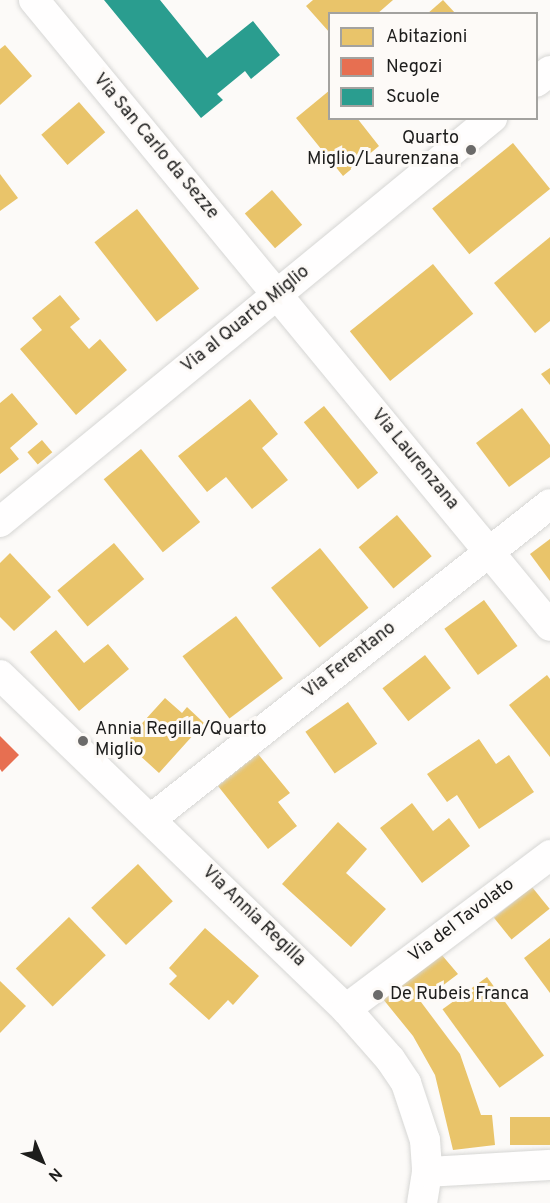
<!DOCTYPE html>
<style>
body{margin:0}
#map{position:relative;width:550px;height:1203px;overflow:hidden;background:#fcfaf8;font-family:Overpass,sans-serif}
div>[style]{position:absolute}
.homes>*{inset:0;background:#e9c46a;transform-origin:0 0}
.shops>*{inset:0;background:#e76f51}
.schools>*{inset:0;background:#2a9d8f}
.roads{filter:drop-shadow(0 0 2px #d6d6d4) drop-shadow(0 0 2px #d6d6d4)}
.street>*{height:30px;margin:-15px;padding:0 15px;transform-origin:15px;border-radius:15px;background:#fffefe}
.dots>*{width:16px;height:16px;translate:-50% -50%;box-sizing:border-box;border:3px solid #fdfaf7;border-radius:50%}
span{translate:-50% -50%;white-space:nowrap;text-align:center;line-height:1.15;-webkit-text-stroke:6px #fdfaf7;paint-order:stroke}
.poi-label{font-size:18px;color:#1d1d1c}
.right{translate:-100% -50%;text-align:right}
.left{translate:0 -50%;text-align:left}
.street-label{font-size:18px;color:#1d1d1c}
.legend{position:absolute;left:328px;top:12px;width:210px;height:108px;box-sizing:border-box;background:#fdfaf7;border:2px solid #a3a29f;margin:0;padding:8px 10px;list-style:none;font-size:18px;color:#1d1d1c}
.legend li{display:flex;align-items:center;gap:12px;height:30px}
.legend b{width:30px;border:2px solid #a3a29f}
.north{position:absolute;left:12px;top:1131px;width:60px;height:60px;-webkit-text-stroke:4px #fdfaf7;paint-order:stroke;rotate:136deg;font-size:16px;font-weight:700;line-height:24px;text-align:center;color:#1d1d1c}
.north::after{content:'';display:block;margin:auto;width:21px;height:27px;background:#1d1d1c;clip-path:polygon(50% 0,100% 100%,50% 72%,0 100%)}
</style>
<div id="map">
<div class="homes">
<div style="clip-path:polygon(313px 0,393px 0,377px 14px,330px 14px,330px 33px,306px 6px)"></div>
<div style="clip-path:polygon(443px 0,456px 14px,427px 14px)"></div>
<div style="clip-path:polygon(5px 45px,32px 76px,0 105px,0 49px)"></div>
<div style="clip-path:polygon(330px 90px,330px 118px,357px 118px,379px 146px,343px 176px,296px 118px)"></div>
<div style="left:79px;top:102px;width:40px;height:50px;rotate:49deg"></div>
<div style="left:513px;top:143px;width:59px;height:104px;rotate:51deg"></div>
<div style="clip-path:polygon(0 174px,18px 198px,0 211px)"></div>
<div style="left:272px;top:190px;width:46px;height:36px;rotate:49deg"></div>
<div style="left:137px;top:209px;width:101px;height:54px;rotate:52deg"></div>
<div style="clip-path:polygon(550px 237px,550px 321px,535px 333px,494px 283px)"></div>
<div style="left:433px;top:264px;width:64px;height:107px;rotate:51deg"></div>
<div style="clip-path:polygon(60px 295px,80px 319px,70px 327px,89px 349px,100px 339px,127px 370px,76px 415px,20px 349px,42px 330px,32px 318px)"></div>
<div style="clip-path:polygon(550px 368px,550px 385px,541px 374px)"></div>
<div style="clip-path:polygon(12px 393px,38px 424px,10px 448px,19px 459px,0 474px,0 403px)"></div>
<div style="clip-path:polygon(250px 399px,278px 434px,262px 448px,288px 480px,252px 509px,226px 477px,207px 492px,178px 456px)"></div>
<div style="left:324px;top:406px;width:86px;height:26px;rotate:51deg"></div>
<div style="clip-path:polygon(522px 408px,550px 445px,550px 457px,509px 487px,476px 443px)"></div>
<div style="left:42px;top:440px;width:16px;height:19px;rotate:50deg"></div>
<div style="left:141px;top:449px;width:94px;height:48px;rotate:51deg"></div>
<div style="left:397px;top:515px;width:54px;height:50px;rotate:50deg"></div>
<div style="clip-path:polygon(550px 539px,550px 581px,530px 554px)"></div>
<div style="left:114px;top:543px;width:47px;height:74px;rotate:50deg"></div>
<div style="left:320px;top:548px;width:77px;height:63px;rotate:51deg"></div>
<div style="clip-path:polygon(10px 553px,51px 597px,14px 631px,0 617px,0 563px)"></div>
<div style="left:484px;top:600px;width:57px;height:49px;rotate:54deg"></div>
<div style="left:236px;top:616px;width:78px;height:67px;rotate:53deg"></div>
<div style="clip-path:polygon(56px 630px,84px 663px,108px 644px,129px 669px,79px 711px,30px 652px)"></div>
<div style="left:425px;top:655px;width:42px;height:54px;rotate:52deg"></div>
<div style="clip-path:polygon(547px 675px,550px 679px,550px 757px,509px 705px)"></div>
<div style="clip-path:polygon(165px 698px,182px 713px,187px 707px,204px 723px,159px 773px,125px 742px)"></div>
<div style="left:348px;top:702px;width:51px;height:52px;rotate:55deg"></div>
<div style="clip-path:polygon(479px 739px,496px 764px,509px 755px,534px 792px,479px 829px,457px 795px,447px 802px,427px 774px)"></div>
<div style="clip-path:polygon(258px 754px,290px 793px,278px 802px,297px 826px,268px 849px,218px 786px)"></div>
<div style="clip-path:polygon(412px 803px,433px 831px,449px 818px,470px 846px,422px 883px,380px 828px)"></div>
<div style="clip-path:polygon(338px 822px,367px 849px,346px 873px,386px 909px,351px 947px,282px 884px)"></div>
<div style="left:138px;top:864px;width:51px;height:64px;rotate:47deg"></div>
<div style="left:532px;top:887px;width:28px;height:49px;rotate:51deg"></div>
<div style="left:69px;top:917px;width:53px;height:74px;rotate:46deg"></div>
<div style="clip-path:polygon(205px 928px,259px 976px,233px 1005px,228px 1000px,209px 1020px,169px 984px,177px 976px,169px 968px)"></div>
<div style="clip-path:polygon(550px 938px,550px 993px,524px 958px)"></div>
<div style="clip-path:polygon(441px 954px,458px 974px,421px 1002px,460px 1054px,481px 1115px,492px 1115px,495px 1145px,453px 1150px,435px 1075px,413px 1036px,383px 999px)"></div>
<div style="left:487px;top:977px;width:97px;height:55px;rotate:54deg"></div>
<div style="clip-path:polygon(0 981px,26px 1006px,0 1033px)"></div>
<div style="left:550px;top:1117px;width:28px;height:40px;rotate:90deg"></div>
</div>
<div class="shops">
<div style="clip-path:polygon(0 736px,19px 755px,2px 772px,0 769px)"></div>
</div>
<div class="schools">
<div style="clip-path:polygon(104px 0,160px 0,207px 58px,253px 21px,280px 55px,251px 79px,245px 71px,217px 94px,223px 100px,201px 118px)"></div>
</div>
<div class="roads">
<div class="street">
<div style="left:34px;top:0;width:811px;rotate:50.5deg"></div>
<div style="left:536px;top:82px;width:18px;rotate:-38deg"></div>
<div style="left:0;top:522px;width:637px;rotate:-39.39deg"></div>
<div style="left:0;top:675px;width:481px;rotate:44deg"></div>
<div style="left:346px;top:1009px;width:67px;rotate:48.7deg"></div>
<div style="left:390px;top:1059px;width:29px;rotate:56deg"></div>
<div style="left:406px;top:1083px;width:60px;rotate:71.6deg"></div>
<div style="left:425px;top:1140px;width:32px;rotate:86deg"></div>
<div style="left:427px;top:1172px;width:31px;rotate:99deg"></div>
<div style="left:151px;top:819px;width:508px;rotate:-38.29deg"></div>
<div style="left:346px;top:1009px;width:256px;rotate:-37deg"></div>
<div style="left:427px;top:1172px;width:123px;rotate:-3.3deg"></div>
</div>
</div>
<div class="dots">
<div style="left:471px;top:150px;background:#6b6a69"></div>
<div style="left:83px;top:741px;background:#6b6a69"></div>
<div style="left:378px;top:995px;background:#6b6a69"></div>
</div>
<div class="poi-label">
<span class="right" style="left:459px;top:150px">Quarto<br>Miglio/Laurenzana</span>
<span class="left" style="left:95px;top:741px">Annia Regilla/Quarto<br>Miglio</span>
<span class="left" style="left:390px;top:995px">De Rubeis Franca</span>
</div>
<div class="street-label">
<span style="left:155px;top:147px;rotate:50deg">Via San Carlo da Sezze</span>
<span style="left:246px;top:320px;rotate:-39deg">Via al Quarto Miglio</span>
<span style="left:414px;top:460px;rotate:50deg">Via Laurenzana</span>
<span style="left:350px;top:661px;rotate:-38deg">Via Ferentano</span>
<span style="left:253px;top:917px;rotate:44deg">Via Annia Regilla</span>
<span style="left:462px;top:921px;rotate:-37deg">Via del Tavolato</span>
</div>
<ul class="legend">
<li><b style="height:16px;background:#e9c46a"></b>Abitazioni</li>
<li><b style="height:16px;background:#e76f51"></b>Negozi</li>
<li><b style="height:16px;background:#2a9d8f"></b>Scuole</li>
</ul>
<div class="north">N</div>
</div>
